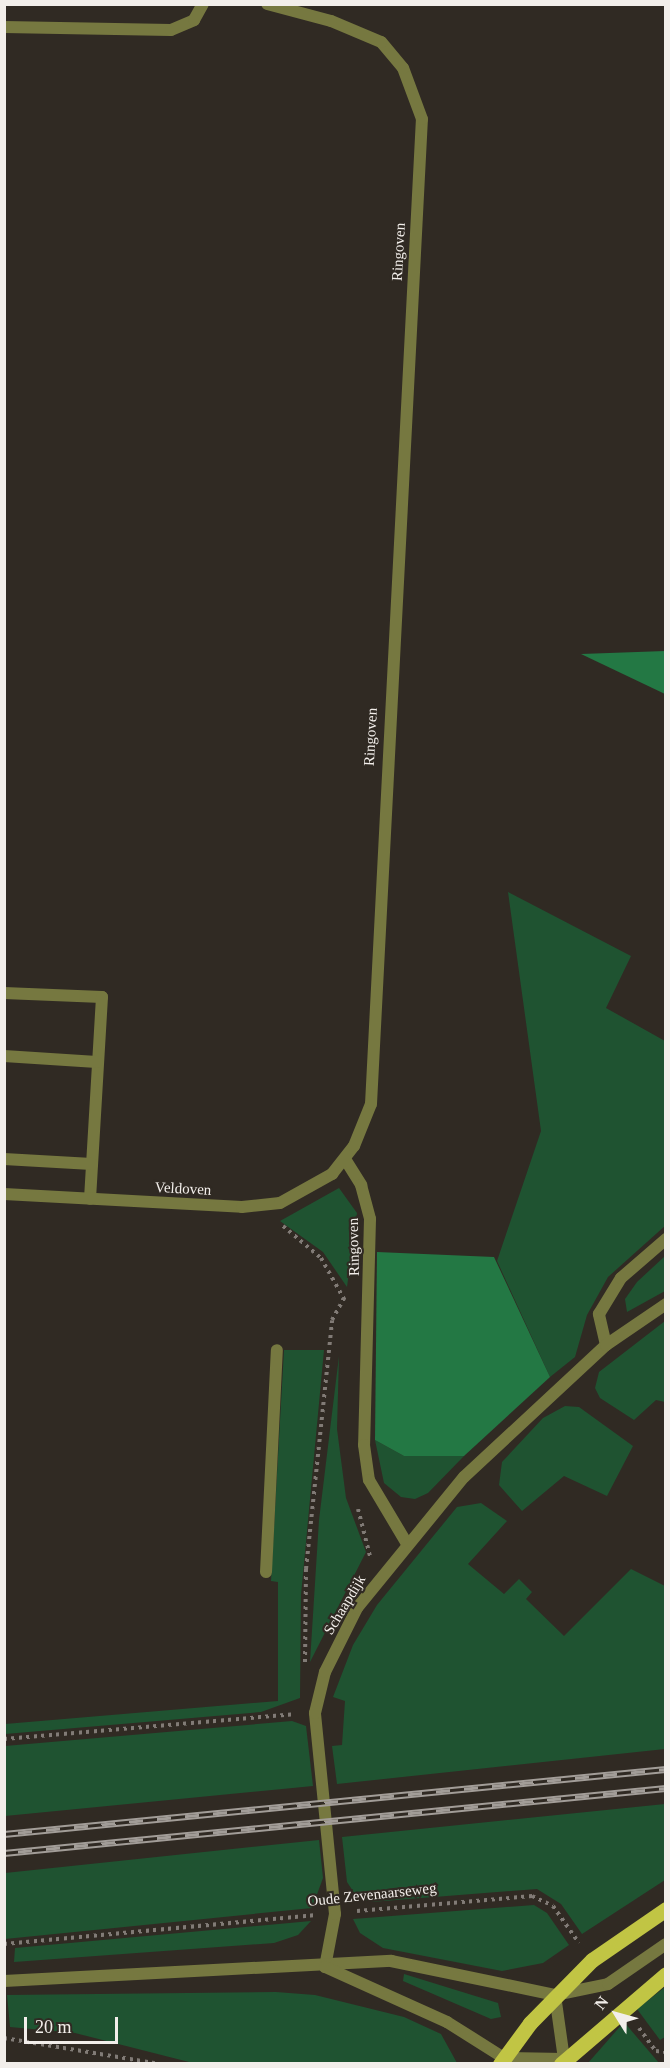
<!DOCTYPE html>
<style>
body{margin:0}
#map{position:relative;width:670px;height:2068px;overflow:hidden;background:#302a23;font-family:"Times New Roman",serif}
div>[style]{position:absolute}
.green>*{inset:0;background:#1f5331}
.forest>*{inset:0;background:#237844}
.path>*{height:4px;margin-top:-2px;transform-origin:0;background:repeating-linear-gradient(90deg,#817b76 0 3px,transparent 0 7.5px)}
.service>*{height:12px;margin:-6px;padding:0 6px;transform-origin:6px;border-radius:6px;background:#767840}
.minor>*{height:12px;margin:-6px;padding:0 6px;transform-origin:6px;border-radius:6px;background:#767840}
.tertiary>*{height:12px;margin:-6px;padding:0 6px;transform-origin:6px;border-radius:6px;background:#767840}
.primary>*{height:15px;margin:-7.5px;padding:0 7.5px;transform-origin:7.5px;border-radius:7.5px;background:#c1c544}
.rail>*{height:7px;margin-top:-3.5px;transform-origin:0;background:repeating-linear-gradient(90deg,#302a23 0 14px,#a29d98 0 28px);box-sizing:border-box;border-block:2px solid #a29d98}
span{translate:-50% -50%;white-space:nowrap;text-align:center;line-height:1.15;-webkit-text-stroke:4.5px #302a23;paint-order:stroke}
.street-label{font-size:15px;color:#f2eeea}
.frame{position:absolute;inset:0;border:6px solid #f2eeea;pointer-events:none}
.north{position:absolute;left:586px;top:1984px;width:60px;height:60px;-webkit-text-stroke:4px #302a23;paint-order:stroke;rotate:307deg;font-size:16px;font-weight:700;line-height:24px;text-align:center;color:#f2eeea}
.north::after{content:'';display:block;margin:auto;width:21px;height:27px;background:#f2eeea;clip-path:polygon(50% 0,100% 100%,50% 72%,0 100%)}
.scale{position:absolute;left:24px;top:2017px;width:94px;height:27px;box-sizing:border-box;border:3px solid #f2eeea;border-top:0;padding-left:8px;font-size:18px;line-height:21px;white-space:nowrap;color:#f2eeea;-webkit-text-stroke:4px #302a23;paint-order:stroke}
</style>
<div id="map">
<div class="green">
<div style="clip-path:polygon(508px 892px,631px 956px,606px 1008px,665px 1041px,666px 1225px,608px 1277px,587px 1315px,575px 1357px,550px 1377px,497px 1261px,541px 1131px)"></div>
<div style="clip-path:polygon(339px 1188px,357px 1213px,347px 1287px,323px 1252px,280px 1221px)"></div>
<div style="clip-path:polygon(665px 1256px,665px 1291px,627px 1312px,625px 1299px,637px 1282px)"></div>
<div style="clip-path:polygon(665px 1321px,665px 1402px,656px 1400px,634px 1420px,600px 1398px,595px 1388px,599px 1372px)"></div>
<div style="clip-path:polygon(284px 1350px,324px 1350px,301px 1595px,300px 1698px,261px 1712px,5px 1734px,5px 1724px,278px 1701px,278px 1582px,271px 1581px)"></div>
<div style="clip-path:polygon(339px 1356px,337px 1429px,346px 1498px,366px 1552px,310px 1662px,319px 1520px)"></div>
<div style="clip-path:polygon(565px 1406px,579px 1407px,633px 1446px,607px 1496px,564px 1476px,522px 1511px,499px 1485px,502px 1462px,543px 1418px)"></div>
<div style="clip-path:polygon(375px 1440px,404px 1456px,464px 1456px,428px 1493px,415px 1499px,401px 1497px,384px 1483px)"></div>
<div style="clip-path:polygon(481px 1503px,507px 1521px,468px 1564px,504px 1594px,519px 1579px,532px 1592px,526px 1599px,564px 1636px,631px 1569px,665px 1586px,665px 1749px,337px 1784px,332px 1746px,342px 1745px,345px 1701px,333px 1697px,353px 1645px,377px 1605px,457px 1507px)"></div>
<div style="clip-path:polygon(292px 1721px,306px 1726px,313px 1786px,5px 1816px,5px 1746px)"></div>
<div style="clip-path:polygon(665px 1804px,665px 1880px,582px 1934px,561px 1904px,537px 1889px,371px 1902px,357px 1897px,347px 1882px,342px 1837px)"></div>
<div style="clip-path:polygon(319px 1840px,323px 1878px,312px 1908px,5px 1939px,5px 1873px)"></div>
<div style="clip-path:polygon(534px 1905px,547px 1913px,569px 1945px,543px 1963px,502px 1971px,383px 1948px,360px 1933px,353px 1919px)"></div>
<div style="clip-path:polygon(311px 1921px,298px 1935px,274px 1943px,14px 1962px,15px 1948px)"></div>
<div style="clip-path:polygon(404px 1974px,498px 2003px,501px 2017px,491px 2019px,403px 1981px)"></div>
<div style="clip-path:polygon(665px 1987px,665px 2037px,660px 2040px,637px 2009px)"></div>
<div style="clip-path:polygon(276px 1992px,315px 1995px,404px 2017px,441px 2034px,457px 2063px,193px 2063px,75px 2033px,10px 2027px,7px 1995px)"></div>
<div style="clip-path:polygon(624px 2022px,659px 2063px,588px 2063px)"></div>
</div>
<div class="forest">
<div style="clip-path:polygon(665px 651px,665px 694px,581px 654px)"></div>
<div style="clip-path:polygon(377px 1252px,494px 1257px,550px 1377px,464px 1456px,404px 1456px,375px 1440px)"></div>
</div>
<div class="path">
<div style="left:283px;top:1226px;width:50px;rotate:40.1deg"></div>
<div style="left:321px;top:1258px;width:47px;rotate:60.7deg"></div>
<div style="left:358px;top:1509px;width:49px;rotate:75.7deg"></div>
<div style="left:305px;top:1662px;width:93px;rotate:-89.4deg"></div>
<div style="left:306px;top:1569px;width:250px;rotate:-84deg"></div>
<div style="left:332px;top:1320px;width:26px;rotate:-61deg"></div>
<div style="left:4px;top:1739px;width:291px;rotate:-4.9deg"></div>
<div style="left:357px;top:1911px;width:176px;rotate:-4.9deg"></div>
<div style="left:532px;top:1896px;width:23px;rotate:25deg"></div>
<div style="left:553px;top:1906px;width:45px;rotate:54.9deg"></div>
<div style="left:4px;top:1944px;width:311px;rotate:-5.3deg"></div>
<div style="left:639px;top:2028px;width:29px;rotate:54deg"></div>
<div style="left:656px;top:2051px;width:10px;rotate:6deg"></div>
<div style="left:4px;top:2038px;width:158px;rotate:9.5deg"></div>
</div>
<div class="service">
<div style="left:4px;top:993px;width:98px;rotate:2.3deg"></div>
<div style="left:102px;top:997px;width:202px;rotate:93.4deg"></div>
<div style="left:4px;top:1056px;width:93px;rotate:3.7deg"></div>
<div style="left:4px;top:1159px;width:88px;rotate:3.3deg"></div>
<div style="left:606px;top:1345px;width:32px;rotate:-103deg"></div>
<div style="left:599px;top:1314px;width:42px;rotate:-58.6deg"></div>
<div style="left:621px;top:1278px;width:60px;rotate:-40.9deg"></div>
<div style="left:266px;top:1572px;width:222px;rotate:-87.2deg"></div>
<div style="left:555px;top:1995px;width:54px;rotate:-11.7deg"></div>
<div style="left:608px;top:1984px;width:70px;rotate:-34.6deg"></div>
</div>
<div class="minor">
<div style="left:4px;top:27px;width:167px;rotate:1deg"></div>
<div style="left:171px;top:30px;width:25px;rotate:-23deg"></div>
<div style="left:194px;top:20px;width:18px;rotate:-61deg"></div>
<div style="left:345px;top:1159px;width:31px;rotate:58deg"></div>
<div style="left:361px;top:1185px;width:35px;rotate:75deg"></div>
<div style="left:370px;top:1219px;width:226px;rotate:91.5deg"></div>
<div style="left:364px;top:1445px;width:35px;rotate:82deg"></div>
<div style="left:369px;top:1480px;width:72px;rotate:59.2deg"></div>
<div style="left:4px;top:1194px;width:238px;rotate:3.1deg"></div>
<div style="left:242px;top:1207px;width:38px;rotate:-6deg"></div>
<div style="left:280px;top:1203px;width:60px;rotate:-29.1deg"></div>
<div style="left:332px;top:1174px;width:36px;rotate:-52deg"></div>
<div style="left:354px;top:1146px;width:45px;rotate:-68deg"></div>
<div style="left:371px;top:1104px;width:986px;rotate:-87.04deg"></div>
<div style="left:422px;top:119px;width:54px;rotate:-110.4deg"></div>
<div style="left:403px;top:68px;width:34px;rotate:-130deg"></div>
<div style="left:381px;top:42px;width:54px;rotate:-157.2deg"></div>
<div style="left:331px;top:21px;width:66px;rotate:-165.1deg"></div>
<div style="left:325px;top:1967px;width:54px;rotate:-79.3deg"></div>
<div style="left:335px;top:1914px;width:202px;rotate:-95.7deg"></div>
<div style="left:315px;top:1713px;width:42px;rotate:-76.3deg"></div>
<div style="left:325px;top:1672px;width:72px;rotate:-63.4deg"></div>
<div style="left:357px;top:1608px;width:169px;rotate:-50.8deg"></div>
<div style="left:464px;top:1477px;width:194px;rotate:-42.9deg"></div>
<div style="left:606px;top:1345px;width:73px;rotate:-34.3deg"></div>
</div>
<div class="tertiary">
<div style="left:4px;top:1981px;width:388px;rotate:-3deg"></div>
<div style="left:391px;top:1961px;width:167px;rotate:11.7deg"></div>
<div style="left:555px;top:1995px;width:65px;rotate:82deg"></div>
<div style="left:564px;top:2059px;width:60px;rotate:-179deg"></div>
<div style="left:504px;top:2058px;width:67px;rotate:-147.7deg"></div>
<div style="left:447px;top:2022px;width:134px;rotate:-155.7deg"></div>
</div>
<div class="primary">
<div style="left:500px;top:2064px;width:51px;rotate:-53.8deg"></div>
<div style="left:530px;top:2023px;width:88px;rotate:-45.5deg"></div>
<div style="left:592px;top:1960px;width:90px;rotate:-34.6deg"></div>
<div style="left:561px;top:2064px;width:138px;rotate:-40.6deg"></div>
</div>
<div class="rail">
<div style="left:4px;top:1834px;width:665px;rotate:-5.61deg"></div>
<div style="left:4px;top:1853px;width:665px;rotate:-5.61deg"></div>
</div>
<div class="street-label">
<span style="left:399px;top:252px;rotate:-87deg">Ringoven</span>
<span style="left:371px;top:737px;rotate:-87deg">Ringoven</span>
<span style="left:183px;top:1189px;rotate:3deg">Veldoven</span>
<span style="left:354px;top:1247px;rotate:-91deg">Ringoven</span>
<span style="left:345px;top:1605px;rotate:-59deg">Schaapdijk</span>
<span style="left:372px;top:1895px;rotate:-6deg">Oude Zevenaarseweg</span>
</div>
<div class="frame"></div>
<div class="north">N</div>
<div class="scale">20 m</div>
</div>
